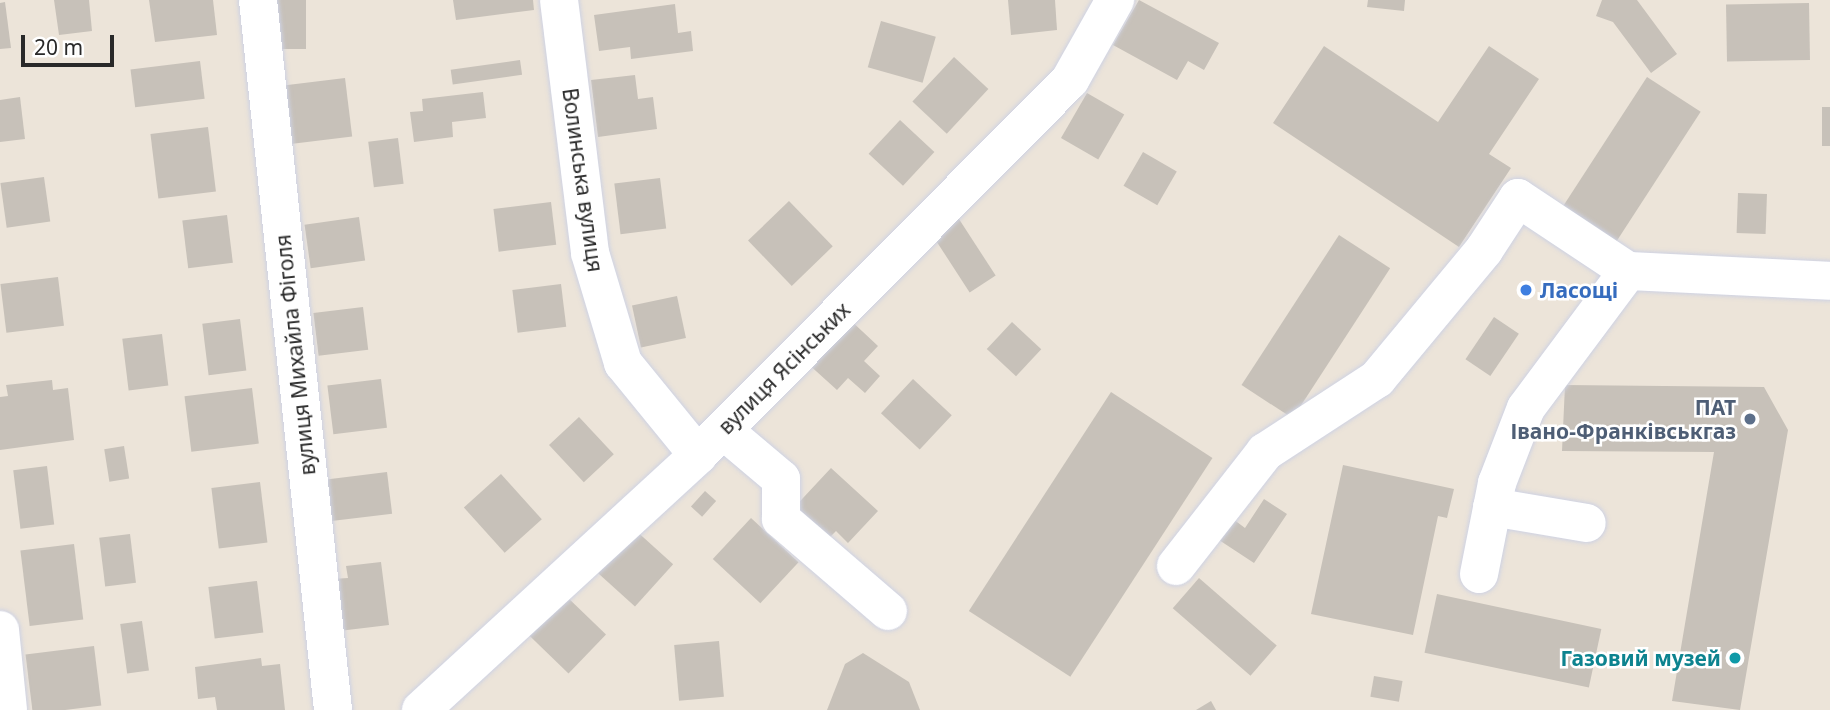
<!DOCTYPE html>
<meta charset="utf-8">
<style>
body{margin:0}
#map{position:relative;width:1830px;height:710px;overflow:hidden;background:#ece4d9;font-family:"Noto Sans",sans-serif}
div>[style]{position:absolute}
.building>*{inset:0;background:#c7c1b9;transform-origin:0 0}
.roads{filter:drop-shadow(0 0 2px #ced2e3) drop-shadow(0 0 2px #ced2e3)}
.minor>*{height:38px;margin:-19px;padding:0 19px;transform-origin:19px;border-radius:19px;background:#fff}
.dots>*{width:19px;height:19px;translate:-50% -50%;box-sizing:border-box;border:4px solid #fff;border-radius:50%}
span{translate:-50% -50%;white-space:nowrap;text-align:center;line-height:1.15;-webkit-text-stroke:5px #fff;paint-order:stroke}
.street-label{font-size:21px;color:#292929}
.shop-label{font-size:21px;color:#366cbe;font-weight:700}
.left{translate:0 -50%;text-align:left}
.service-label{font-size:21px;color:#4e5e75;font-weight:700}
.right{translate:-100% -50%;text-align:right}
.culture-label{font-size:21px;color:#0d838f;font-weight:700}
.scale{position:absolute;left:21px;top:35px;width:93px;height:32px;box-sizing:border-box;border:4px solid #292929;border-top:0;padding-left:9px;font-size:21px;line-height:24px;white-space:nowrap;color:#292929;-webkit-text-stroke:5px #fff;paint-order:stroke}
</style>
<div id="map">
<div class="building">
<div style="clip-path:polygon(54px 0,89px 0,92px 31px,59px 35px)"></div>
<div style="clip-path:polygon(149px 0,213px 0,217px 35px,155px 42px)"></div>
<div style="left:275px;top:0;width:31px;height:49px"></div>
<div style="clip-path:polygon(453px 0,533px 0,534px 10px,456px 20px)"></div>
<div style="clip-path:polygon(1008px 0,1055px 0,1057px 30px,1011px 35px)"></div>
<div style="clip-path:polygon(1139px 0,1219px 43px,1204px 70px,1188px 61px,1177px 80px,1113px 45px)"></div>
<div style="clip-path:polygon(1368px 0,1405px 0,1404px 11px,1367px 7px)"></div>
<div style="clip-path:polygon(1602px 0,1637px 0,1677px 54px,1651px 73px,1613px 22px,1596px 16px)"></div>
<div style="clip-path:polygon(5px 2px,11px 48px,0 49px,0 3px)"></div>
<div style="left:1809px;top:3px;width:57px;height:83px;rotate:89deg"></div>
<div style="clip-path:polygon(675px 4px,678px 33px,691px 31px,693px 51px,631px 59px,630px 47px,599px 51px,594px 15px)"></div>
<div style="left:881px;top:21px;width:57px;height:48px;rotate:16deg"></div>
<div style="clip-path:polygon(1324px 46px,1438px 122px,1489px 46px,1539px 79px,1489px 154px,1511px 168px,1459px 247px,1273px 123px)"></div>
<div style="left:954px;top:57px;width:47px;height:61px;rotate:43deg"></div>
<div style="left:520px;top:60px;width:15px;height:70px;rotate:82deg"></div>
<div style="left:200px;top:61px;width:38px;height:70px;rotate:83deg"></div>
<div style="clip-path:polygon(635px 75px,638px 99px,653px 97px,657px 129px,598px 137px,591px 80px)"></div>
<div style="left:1647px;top:77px;width:64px;height:158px;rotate:33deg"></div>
<div style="left:345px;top:78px;width:59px;height:62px;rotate:83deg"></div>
<div style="clip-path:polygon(483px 92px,486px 118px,452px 122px,453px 137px,414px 142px,410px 112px,423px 111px,422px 99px)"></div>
<div style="left:1087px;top:93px;width:43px;height:52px;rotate:30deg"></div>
<div style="clip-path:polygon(20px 97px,25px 139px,0 142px,0 100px)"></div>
<div style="left:1822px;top:107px;width:8px;height:39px"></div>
<div style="left:900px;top:120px;width:47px;height:46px;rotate:43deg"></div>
<div style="left:208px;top:127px;width:65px;height:58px;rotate:83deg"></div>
<div style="left:398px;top:138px;width:46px;height:30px;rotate:83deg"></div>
<div style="left:1143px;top:152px;width:39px;height:39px;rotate:30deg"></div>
<div style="left:44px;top:177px;width:45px;height:44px;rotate:82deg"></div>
<div style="left:660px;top:178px;width:51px;height:46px;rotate:83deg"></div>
<div style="left:1738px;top:193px;width:29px;height:40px;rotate:2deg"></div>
<div style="left:789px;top:201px;width:63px;height:57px;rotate:46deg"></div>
<div style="left:551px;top:202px;width:43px;height:58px;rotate:83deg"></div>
<div style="left:227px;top:215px;width:48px;height:45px;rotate:83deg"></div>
<div style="left:957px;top:216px;width:71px;height:31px;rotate:57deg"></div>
<div style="left:359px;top:217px;width:44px;height:55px;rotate:82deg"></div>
<div style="left:1339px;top:235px;width:61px;height:179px;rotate:33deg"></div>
<div style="left:58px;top:277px;width:49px;height:58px;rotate:83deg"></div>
<div style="left:561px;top:284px;width:43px;height:49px;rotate:83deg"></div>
<div style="left:677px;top:296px;width:43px;height:46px;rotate:78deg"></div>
<div style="left:363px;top:307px;width:43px;height:50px;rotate:83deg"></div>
<div style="clip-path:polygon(847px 317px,878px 346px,864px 361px,880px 376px,865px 393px,848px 378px,837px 390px,806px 362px)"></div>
<div style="left:1494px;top:317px;width:30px;height:51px;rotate:34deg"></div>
<div style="left:240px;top:319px;width:52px;height:38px;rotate:83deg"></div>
<div style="left:1012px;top:322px;width:40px;height:37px;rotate:43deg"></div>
<div style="left:162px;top:334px;width:52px;height:40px;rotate:83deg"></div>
<div style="left:381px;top:379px;width:49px;height:54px;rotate:83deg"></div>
<div style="left:913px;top:379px;width:53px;height:47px;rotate:43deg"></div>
<div style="clip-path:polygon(52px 380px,53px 390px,68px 388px,74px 440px,0 450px,0 397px,8px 396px,6px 385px)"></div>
<div style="clip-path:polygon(1565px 385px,1764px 387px,1788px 430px,1740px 710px,1672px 701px,1714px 452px,1562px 451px)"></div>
<div style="left:252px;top:388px;width:56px;height:68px;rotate:83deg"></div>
<div style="left:1111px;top:392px;width:121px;height:261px;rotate:33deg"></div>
<div style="left:579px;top:417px;width:51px;height:41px;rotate:47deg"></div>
<div style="left:124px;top:446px;width:33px;height:20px;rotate:81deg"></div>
<div style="clip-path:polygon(1343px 465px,1454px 489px,1447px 518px,1438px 516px,1413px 635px,1311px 614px)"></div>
<div style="left:47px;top:466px;width:59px;height:34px;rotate:83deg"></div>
<div style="clip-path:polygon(831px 468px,878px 511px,848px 543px,836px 531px,823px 544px,789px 513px)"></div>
<div style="left:387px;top:472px;width:42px;height:61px;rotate:83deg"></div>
<div style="left:501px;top:474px;width:61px;height:50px;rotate:48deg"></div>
<div style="left:260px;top:482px;width:61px;height:49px;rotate:83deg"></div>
<div style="left:705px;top:491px;width:15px;height:21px;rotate:42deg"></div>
<div style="clip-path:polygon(1264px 499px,1287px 514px,1254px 563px,1219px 540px,1233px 519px,1245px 528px)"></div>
<div style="left:751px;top:518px;width:65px;height:56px;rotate:43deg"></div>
<div style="left:633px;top:528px;width:54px;height:57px;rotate:42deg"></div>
<div style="left:130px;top:534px;width:49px;height:31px;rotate:83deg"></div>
<div style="left:74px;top:544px;width:76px;height:54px;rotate:83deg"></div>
<div style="clip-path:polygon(381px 562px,389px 625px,339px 631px,333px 579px,348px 578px,346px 566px)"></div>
<div style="left:1199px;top:578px;width:103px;height:40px;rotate:41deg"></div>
<div style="left:257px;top:581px;width:52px;height:49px;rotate:83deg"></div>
<div style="left:1437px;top:594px;width:168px;height:60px;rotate:12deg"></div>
<div style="left:565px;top:595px;width:57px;height:54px;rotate:44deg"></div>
<div style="left:142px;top:621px;width:50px;height:22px;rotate:82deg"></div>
<div style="left:719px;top:641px;width:56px;height:45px;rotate:85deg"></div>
<div style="left:94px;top:646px;width:60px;height:69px;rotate:83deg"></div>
<div style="clip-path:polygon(863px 653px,909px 682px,920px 710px,827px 710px,845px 664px)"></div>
<div style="clip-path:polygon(261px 658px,262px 666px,280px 664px,285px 710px,217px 710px,215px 697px,198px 699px,195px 667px)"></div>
<div style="left:1374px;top:676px;width:29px;height:21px;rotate:10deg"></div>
<div style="clip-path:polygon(1211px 701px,1216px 710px,1196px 710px)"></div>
</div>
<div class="roads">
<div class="minor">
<div style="left:258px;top:0;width:714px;rotate:83.97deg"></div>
<div style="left:559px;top:0;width:255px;rotate:83deg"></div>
<div style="left:590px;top:253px;width:115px;rotate:73.3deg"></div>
<div style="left:623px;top:363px;width:119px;rotate:50.8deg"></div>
<div style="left:723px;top:430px;width:76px;rotate:40.2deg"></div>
<div style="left:781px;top:479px;width:40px;rotate:90deg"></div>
<div style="left:781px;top:519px;width:141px;rotate:40.7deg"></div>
<div style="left:1492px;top:507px;width:96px;rotate:9.6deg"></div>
<div style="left:1176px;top:566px;width:145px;rotate:-52deg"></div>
<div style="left:1265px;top:452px;width:134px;rotate:-33.1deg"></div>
<div style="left:1377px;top:379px;width:168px;rotate:-50.3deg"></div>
<div style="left:1484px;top:250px;width:62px;rotate:-56.8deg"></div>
<div style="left:1518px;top:198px;width:132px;rotate:33.6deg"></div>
<div style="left:1628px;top:271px;width:202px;rotate:2.8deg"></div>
<div style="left:1479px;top:574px;width:93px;rotate:-78.8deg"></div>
<div style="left:1497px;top:483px;width:80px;rotate:-68.9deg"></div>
<div style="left:1526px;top:408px;width:171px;rotate:-53.3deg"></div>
<div style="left:0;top:630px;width:80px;rotate:84.3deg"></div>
<div style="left:421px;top:710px;width:377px;rotate:-42.6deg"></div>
<div style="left:698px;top:455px;width:528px;rotate:-45.23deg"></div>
<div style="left:1070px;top:80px;width:92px;rotate:-60.6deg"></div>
</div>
</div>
<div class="dots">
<div style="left:1526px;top:290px;background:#3f7fe0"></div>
<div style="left:1750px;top:419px;background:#5c6f8a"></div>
<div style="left:1735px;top:658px;background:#0f9aa8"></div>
</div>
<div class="street-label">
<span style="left:583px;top:180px;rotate:82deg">Волинська вулиця</span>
<span style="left:295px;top:355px;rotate:-96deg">вулиця Михайла Фіголя</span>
<span style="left:784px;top:368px;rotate:-45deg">вулиця Ясінських</span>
</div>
<div class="shop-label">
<span class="left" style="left:1540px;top:290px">Ласощі</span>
</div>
<div class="service-label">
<span class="right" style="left:1736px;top:419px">ПАТ<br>Івано-Франківськгаз</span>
</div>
<div class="culture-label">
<span class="right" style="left:1721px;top:658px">Газовий музей</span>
</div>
<div class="scale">20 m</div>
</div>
